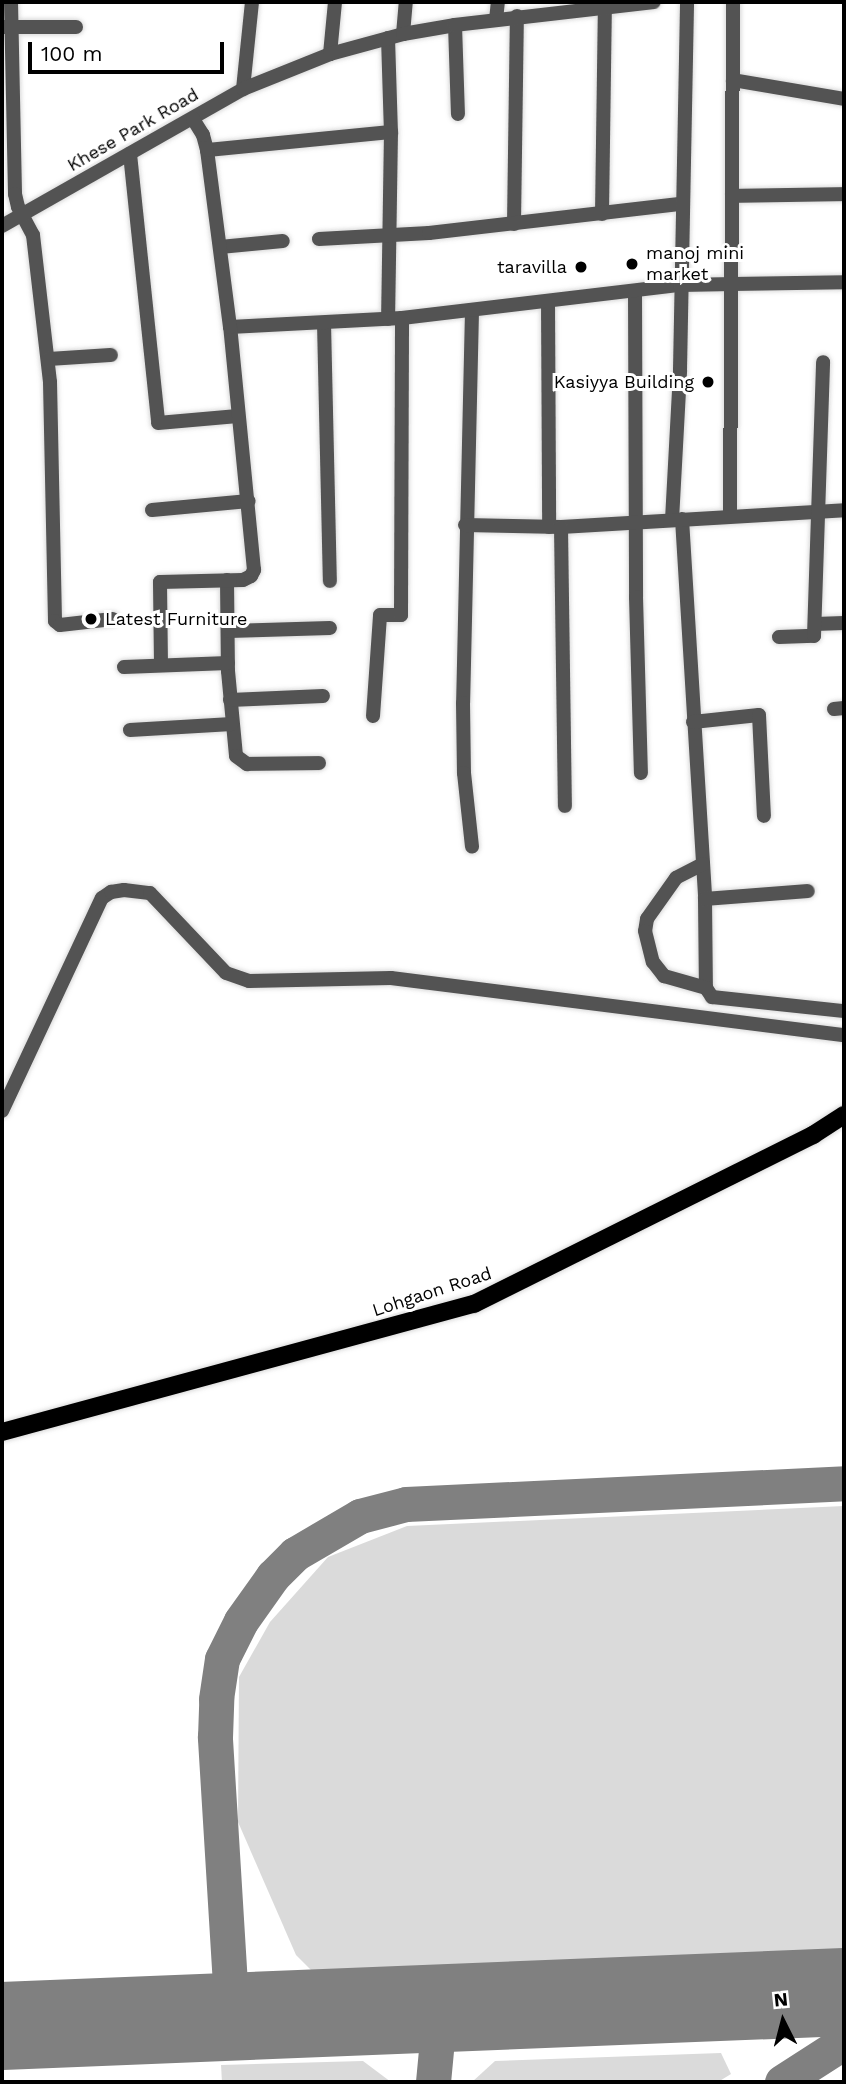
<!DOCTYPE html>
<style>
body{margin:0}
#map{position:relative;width:846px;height:2084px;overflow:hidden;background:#fff;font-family:"Work Sans",sans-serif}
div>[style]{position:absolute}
.green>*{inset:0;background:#dadada}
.taxiway>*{height:35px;margin:-17.5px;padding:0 17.5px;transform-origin:17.5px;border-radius:17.5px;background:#808080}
.runway>*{height:88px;margin:-44px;padding:0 44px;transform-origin:44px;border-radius:44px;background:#808080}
.roads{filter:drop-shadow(0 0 2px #dbdbdb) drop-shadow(0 0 2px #dbdbdb)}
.minor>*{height:14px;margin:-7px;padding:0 7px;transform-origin:7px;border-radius:7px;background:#535353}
.major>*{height:18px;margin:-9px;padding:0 9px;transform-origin:9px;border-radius:9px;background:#000}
.dots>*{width:19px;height:19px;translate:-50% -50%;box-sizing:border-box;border:4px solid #fff;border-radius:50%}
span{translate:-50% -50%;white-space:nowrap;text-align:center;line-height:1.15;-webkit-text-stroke:6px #fff;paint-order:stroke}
.street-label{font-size:18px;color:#000}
.poi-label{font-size:18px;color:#000}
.left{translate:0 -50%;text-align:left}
.right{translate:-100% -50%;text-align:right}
.frame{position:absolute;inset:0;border:4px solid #000;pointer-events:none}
.north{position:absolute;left:748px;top:1986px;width:70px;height:70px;-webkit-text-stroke:5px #fff;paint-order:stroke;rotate:354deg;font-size:19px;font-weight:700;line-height:28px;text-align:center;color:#000}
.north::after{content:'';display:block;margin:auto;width:24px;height:32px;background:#000;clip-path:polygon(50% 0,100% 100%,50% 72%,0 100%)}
.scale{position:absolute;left:28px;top:42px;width:196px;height:32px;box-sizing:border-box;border:4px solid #000;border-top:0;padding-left:9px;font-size:21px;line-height:24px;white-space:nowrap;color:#000;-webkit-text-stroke:5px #fff;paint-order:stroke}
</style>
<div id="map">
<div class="green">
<div style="clip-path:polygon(844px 1506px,844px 1956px,320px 1979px,296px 1955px,238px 1822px,239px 1677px,270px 1622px,328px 1557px,407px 1526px)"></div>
<div style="clip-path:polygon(721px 2053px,731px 2074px,718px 2082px,472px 2082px,495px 2061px)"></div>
<div style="clip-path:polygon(363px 2061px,391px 2082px,222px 2082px,221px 2065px)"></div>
</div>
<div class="taxiway">
<div style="left:824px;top:1993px;width:23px;rotate:31deg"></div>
<div style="left:232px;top:2017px;width:281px;rotate:-93.5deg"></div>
<div style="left:215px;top:1737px;width:38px;rotate:-88deg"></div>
<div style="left:216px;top:1699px;width:40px;rotate:-81.5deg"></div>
<div style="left:222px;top:1659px;width:42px;rotate:-63.4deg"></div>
<div style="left:241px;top:1621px;width:55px;rotate:-54.6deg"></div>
<div style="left:273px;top:1576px;width:31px;rotate:-45deg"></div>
<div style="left:295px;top:1554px;width:75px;rotate:-30.3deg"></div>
<div style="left:360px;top:1516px;width:48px;rotate:-14.6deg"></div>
<div style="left:406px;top:1504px;width:439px;rotate:-2.7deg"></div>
<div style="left:433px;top:2082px;width:74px;rotate:-84.6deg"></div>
<div style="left:782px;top:2082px;width:74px;rotate:-32.8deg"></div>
</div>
<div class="runway">
<div style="left:2px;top:2026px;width:843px;rotate:-2.31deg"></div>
</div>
<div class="roads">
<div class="minor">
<div style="left:11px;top:2px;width:192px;rotate:88.8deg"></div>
<div style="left:15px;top:194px;width:13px;rotate:77deg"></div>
<div style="left:18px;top:207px;width:32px;rotate:62deg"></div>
<div style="left:33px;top:235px;width:148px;rotate:83.4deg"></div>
<div style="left:50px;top:382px;width:239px;rotate:88.8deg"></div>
<div style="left:55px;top:621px;width:6px;rotate:39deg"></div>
<div style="left:60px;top:625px;width:53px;rotate:-6.5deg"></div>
<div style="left:496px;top:20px;width:18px;rotate:-84deg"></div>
<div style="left:455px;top:25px;width:89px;rotate:88.1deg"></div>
<div style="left:3px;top:27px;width:73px"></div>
<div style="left:403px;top:34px;width:32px;rotate:-85deg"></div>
<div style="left:388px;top:38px;width:94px;rotate:88.2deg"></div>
<div style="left:391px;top:132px;width:187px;rotate:90.9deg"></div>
<div style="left:330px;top:54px;width:52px;rotate:-84.5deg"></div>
<div style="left:733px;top:80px;width:113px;rotate:9.7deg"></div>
<div style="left:243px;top:89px;width:87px;rotate:-84.1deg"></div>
<div style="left:207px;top:150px;width:185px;rotate:-5.6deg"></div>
<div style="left:130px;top:154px;width:267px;rotate:84deg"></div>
<div style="left:732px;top:196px;width:112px;rotate:-1deg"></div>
<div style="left:602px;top:214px;width:208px;rotate:-89.2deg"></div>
<div style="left:514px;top:224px;width:208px;rotate:-89.2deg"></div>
<div style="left:2px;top:226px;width:277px;rotate:-29.6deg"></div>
<div style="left:243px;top:89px;width:94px;rotate:-21.9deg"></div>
<div style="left:330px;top:54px;width:76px;rotate:-15.3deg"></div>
<div style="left:403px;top:34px;width:53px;rotate:-9.8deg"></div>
<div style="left:455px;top:25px;width:200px;rotate:-6.6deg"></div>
<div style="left:319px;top:239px;width:110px;rotate:-3.1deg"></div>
<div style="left:429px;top:233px;width:254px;rotate:-6.6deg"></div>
<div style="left:220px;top:247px;width:63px;rotate:-5.4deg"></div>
<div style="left:635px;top:291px;width:306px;rotate:89.8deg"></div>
<div style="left:636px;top:597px;width:176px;rotate:88.4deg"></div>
<div style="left:548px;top:302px;width:225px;rotate:89.7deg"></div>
<div style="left:472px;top:311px;width:392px;rotate:91.3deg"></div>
<div style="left:463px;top:703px;width:70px;rotate:89.2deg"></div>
<div style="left:464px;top:773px;width:74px;rotate:83.8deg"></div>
<div style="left:324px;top:323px;width:258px;rotate:88.7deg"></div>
<div style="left:230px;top:327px;width:172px;rotate:-3deg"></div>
<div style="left:402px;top:318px;width:280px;rotate:-6.8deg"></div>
<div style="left:680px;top:285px;width:164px;rotate:-1deg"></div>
<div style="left:48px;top:359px;width:63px;rotate:-3.6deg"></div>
<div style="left:158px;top:423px;width:80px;rotate:-5deg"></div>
<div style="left:152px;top:510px;width:97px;rotate:-5.3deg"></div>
<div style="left:730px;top:515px;width:513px;rotate:-89.66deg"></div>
<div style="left:682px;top:519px;width:381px;rotate:86.5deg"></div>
<div style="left:705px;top:899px;width:89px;rotate:89.4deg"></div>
<div style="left:706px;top:988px;width:11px;rotate:56deg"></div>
<div style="left:712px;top:997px;width:133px;rotate:6.1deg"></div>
<div style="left:672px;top:520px;width:150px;rotate:-86.9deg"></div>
<div style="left:680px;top:370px;width:368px;rotate:-88.9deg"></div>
<div style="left:465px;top:525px;width:96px;rotate:1.2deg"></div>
<div style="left:561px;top:527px;width:284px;rotate:-3.4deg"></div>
<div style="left:561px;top:527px;width:279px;rotate:89.2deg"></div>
<div style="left:227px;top:580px;width:91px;rotate:89.4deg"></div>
<div style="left:228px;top:671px;width:85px;rotate:84.6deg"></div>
<div style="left:236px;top:756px;width:14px;rotate:36deg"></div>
<div style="left:247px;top:764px;width:72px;rotate:-0.8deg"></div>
<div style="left:815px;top:624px;width:29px;rotate:-2deg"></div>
<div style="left:229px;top:631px;width:101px;rotate:-1.7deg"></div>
<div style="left:779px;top:637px;width:35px;rotate:-2deg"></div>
<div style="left:814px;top:636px;width:274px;rotate:-88.1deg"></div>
<div style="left:161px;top:665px;width:83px;rotate:-90.7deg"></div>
<div style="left:160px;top:582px;width:83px;rotate:-1.4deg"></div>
<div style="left:243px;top:580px;width:9px;rotate:-27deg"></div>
<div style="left:251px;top:576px;width:7px;rotate:-63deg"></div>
<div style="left:254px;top:570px;width:244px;rotate:-95.6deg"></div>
<div style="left:230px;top:327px;width:178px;rotate:-97.4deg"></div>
<div style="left:207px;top:150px;width:16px;rotate:-105deg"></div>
<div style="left:203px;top:135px;width:19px;rotate:-122deg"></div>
<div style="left:124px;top:667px;width:104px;rotate:-2.2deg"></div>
<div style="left:230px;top:700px;width:93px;rotate:-2.5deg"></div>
<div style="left:834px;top:709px;width:10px;rotate:-6deg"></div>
<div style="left:373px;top:716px;width:101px;rotate:-86deg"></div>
<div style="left:380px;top:615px;width:21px"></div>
<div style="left:401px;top:615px;width:297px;rotate:-89.8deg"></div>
<div style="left:693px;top:722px;width:66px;rotate:-6.1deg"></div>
<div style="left:759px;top:715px;width:101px;rotate:87.2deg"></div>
<div style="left:130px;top:730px;width:102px;rotate:-3.4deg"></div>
<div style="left:703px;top:864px;width:30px;rotate:153deg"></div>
<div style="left:676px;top:878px;width:50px;rotate:125.3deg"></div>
<div style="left:647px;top:919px;width:12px;rotate:99deg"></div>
<div style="left:645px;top:931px;width:32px;rotate:76deg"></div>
<div style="left:653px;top:962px;width:18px;rotate:52deg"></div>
<div style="left:664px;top:976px;width:44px;rotate:15.9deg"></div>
<div style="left:705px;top:899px;width:103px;rotate:-4.4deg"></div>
<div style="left:2px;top:1111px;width:235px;rotate:-64.9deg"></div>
<div style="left:102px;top:898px;width:11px;rotate:-34deg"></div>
<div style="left:111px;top:892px;width:13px;rotate:-9deg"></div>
<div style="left:124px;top:890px;width:26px;rotate:7deg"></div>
<div style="left:150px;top:893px;width:110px;rotate:46.5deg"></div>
<div style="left:226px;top:973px;width:24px;rotate:19deg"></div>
<div style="left:249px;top:981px;width:142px;rotate:-1.2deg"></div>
<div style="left:391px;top:978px;width:457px;rotate:7.2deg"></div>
</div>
<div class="major">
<div style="left:2px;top:1432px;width:489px;rotate:-15.2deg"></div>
<div style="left:474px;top:1304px;width:379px;rotate:-26.5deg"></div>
<div style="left:813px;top:1135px;width:37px;rotate:-33deg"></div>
</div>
</div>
<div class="dots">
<div style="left:632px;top:264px;background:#000"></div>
<div style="left:581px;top:267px;background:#000"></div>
<div style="left:708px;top:382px;background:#000"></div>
<div style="left:91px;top:619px;background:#000"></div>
</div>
<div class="street-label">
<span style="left:133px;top:130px;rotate:-30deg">Khese Park Road</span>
<span style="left:432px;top:1292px;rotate:-18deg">Lohgaon Road</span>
</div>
<div class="poi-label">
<span class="left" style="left:646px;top:264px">manoj mini<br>market</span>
<span class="right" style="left:567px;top:267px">taravilla</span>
<span class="right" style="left:694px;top:382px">Kasiyya Building</span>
<span class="left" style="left:105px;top:619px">Latest Furniture</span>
</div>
<div class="frame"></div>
<div class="north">N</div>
<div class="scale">100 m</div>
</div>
